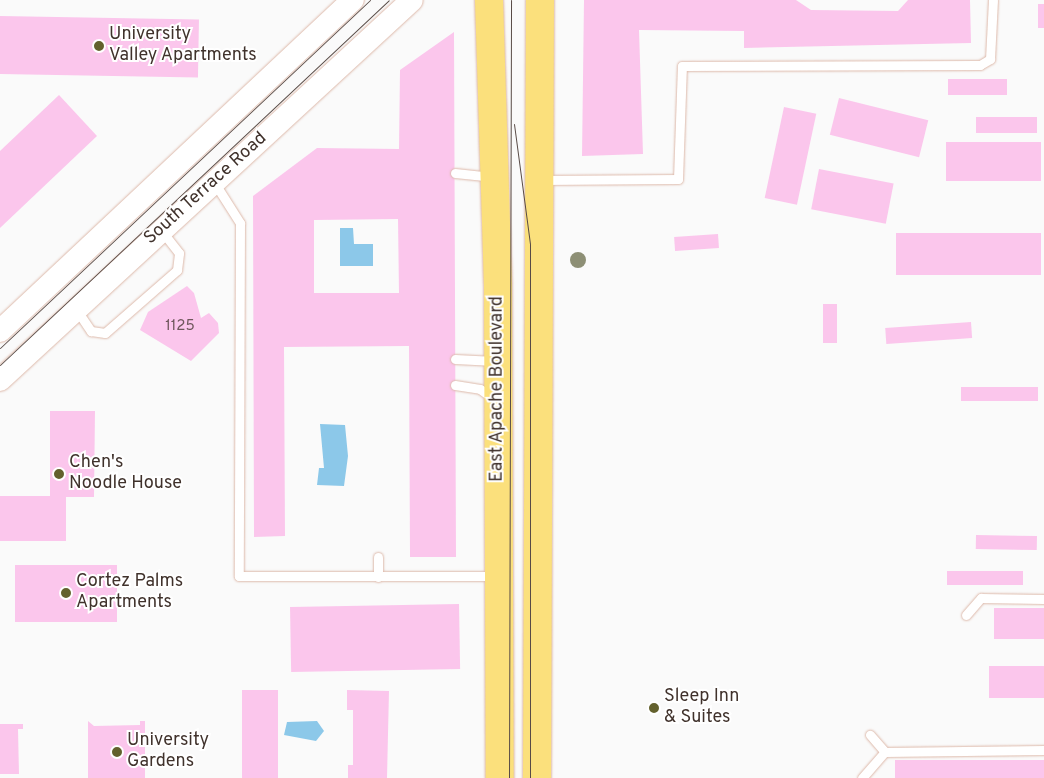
<!DOCTYPE html>
<style>
body{margin:0}
#map{position:relative;width:1044px;height:778px;overflow:hidden;background:#fafafa;font-family:Overpass,sans-serif}
div>[style]{position:absolute}
.water>*{inset:0;background:#8cc8e9}
.building>*{inset:0;background:#fbc6ec;transform-origin:0 0}
.roads{filter:drop-shadow(0 0 1px #ddb9aa) drop-shadow(0 0 1px #ddb9aa)}
.service>*{height:9px;margin:-4.5px;padding:0 4.5px;transform-origin:4.5px;border-radius:4.5px;background:#fff}
.tertiary>*{height:22px;margin:-11px;padding:0 11px;transform-origin:11px;border-radius:11px;background:#fff}
.primary>*{height:28px;margin:-14px;padding:0 14px;transform-origin:14px;border-radius:14px;background:#fbe07c}
.tram>*{height:1px;margin:-0.5px;padding:0 0.5px;transform-origin:0.5px;border-radius:0.5px;background:#584b46}
.trees>*{width:16px;height:16px;margin:-8px;border-radius:50%;background:#8d8f75}
.dots>*{width:14px;height:14px;translate:-50% -50%;box-sizing:border-box;border:2px solid #fff;border-radius:50%}
span{translate:-50% -50%;white-space:nowrap;text-align:center;line-height:1.15;-webkit-text-stroke:4px #fff;paint-order:stroke}
.number-label{font-size:15px;color:#6f575c}
.number-label span{-webkit-text-stroke-width:0}
.poi-label{font-size:18px;color:#40322c}
.left{translate:0 -50%;text-align:left}
.street-label{font-size:18px;color:#40322c}
</style>
<div id="map">
<div class="water">
<div style="clip-path:polygon(340px 228px,353px 228px,354px 244px,373px 244px,373px 266px,340px 266px)"></div>
<div style="clip-path:polygon(320px 424px,345px 425px,348px 456px,344px 486px,317px 485px,319px 468px,324px 468px)"></div>
<div style="clip-path:polygon(317px 721px,324px 731px,316px 741px,284px 735px,287px 722px)"></div>
</div>
<div class="building">
<div style="clip-path:polygon(584px 0,796px 0,811px 10px,898px 11px,908px 0,970px 0,971px 43px,744px 48px,744px 31px,639px 30px,643px 154px,582px 156px)"></div>
<div style="left:1038px;top:4px;width:6px;height:24px"></div>
<div style="left:0;top:16px;width:199px;height:58px;rotate:1deg"></div>
<div style="clip-path:polygon(evenodd,454px 32px,456px 557px,410px 557px,409px 346px,284px 347px,285px 536px,254px 537px,253px 196px,317px 148px,399px 149px,400px 70px,454px 32px,398px 219px,399px 293px,314px 293px,314px 220px,398px 219px)"></div>
<div style="left:948px;top:79px;width:59px;height:16px"></div>
<div style="clip-path:polygon(59px 95px,97px 136px,0 228px,0 151px)"></div>
<div style="left:839px;top:98px;width:92px;height:38px;rotate:14deg"></div>
<div style="left:784px;top:107px;width:33px;height:93px;rotate:12deg"></div>
<div style="left:976px;top:117px;width:61px;height:16px"></div>
<div style="left:946px;top:142px;width:95px;height:39px"></div>
<div style="left:819px;top:169px;width:76px;height:41px;rotate:11deg"></div>
<div style="left:896px;top:233px;width:145px;height:42px"></div>
<div style="left:718px;top:234px;width:14px;height:44px;rotate:86deg"></div>
<div style="clip-path:polygon(187px 286px,194px 293px,201px 318px,209px 313px,218px 323px,219px 333px,191px 361px,140px 330px,148px 312px)"></div>
<div style="left:823px;top:304px;width:14px;height:39px"></div>
<div style="left:971px;top:322px;width:16px;height:86px;rotate:86deg"></div>
<div style="left:961px;top:387px;width:77px;height:14px"></div>
<div style="clip-path:polygon(50px 411px,95px 411px,94px 497px,66px 497px,66px 541px,0 541px,0 496px,50px 496px)"></div>
<div style="left:976px;top:535px;width:61px;height:14px;rotate:1deg"></div>
<div style="left:15px;top:565px;width:102px;height:57px"></div>
<div style="left:1023px;top:571px;width:14px;height:76px;rotate:90deg"></div>
<div style="left:459px;top:604px;width:65px;height:169px;rotate:89deg"></div>
<div style="left:1044px;top:608px;width:31px;height:50px;rotate:90deg"></div>
<div style="left:989px;top:666px;width:55px;height:32px"></div>
<div style="left:242px;top:690px;width:36px;height:88px"></div>
<div style="clip-path:polygon(347px 690px,389px 691px,387px 778px,348px 778px,348px 765px,353px 765px,353px 710px,347px 710px)"></div>
<div style="clip-path:polygon(88px 721px,94px 726px,140px 725px,140px 721px,145px 721px,145px 778px,88px 778px)"></div>
<div style="clip-path:polygon(0 724px,23px 724px,23px 729px,18px 729px,19px 774px,0 774px)"></div>
<div style="left:1044px;top:760px;width:18px;height:149px;rotate:90deg"></div>
</div>
<div class="roads">
<div class="service">
<div style="left:455px;top:173px;width:37px;rotate:6deg"></div>
<div style="left:541px;top:180px;width:137px;rotate:-0.4deg"></div>
<div style="left:678px;top:179px;width:113px;rotate:-88deg"></div>
<div style="left:682px;top:66px;width:298px;rotate:-0.2deg"></div>
<div style="left:980px;top:65px;width:12px;rotate:-31deg"></div>
<div style="left:990px;top:59px;width:59px;rotate:-87.1deg"></div>
<div style="left:214px;top:182px;width:49px;rotate:57.6deg"></div>
<div style="left:240px;top:223px;width:353px;rotate:90.2deg"></div>
<div style="left:239px;top:576px;width:258px"></div>
<div style="left:76px;top:309px;width:27px;rotate:56deg"></div>
<div style="left:91px;top:331px;width:14px;rotate:8deg"></div>
<div style="left:105px;top:333px;width:96px;rotate:-41.2deg"></div>
<div style="left:177px;top:270px;width:17px;rotate:-83deg"></div>
<div style="left:179px;top:253px;width:28px;rotate:-128deg"></div>
<div style="left:455px;top:359px;width:40px;rotate:2.9deg"></div>
<div style="left:455px;top:385px;width:25px;rotate:9deg"></div>
<div style="left:480px;top:389px;width:17px;rotate:36deg"></div>
<div style="left:378px;top:577px;width:20px;rotate:-90deg"></div>
<div style="left:966px;top:615px;width:23px;rotate:-49deg"></div>
<div style="left:981px;top:598px;width:63px;rotate:0.9deg"></div>
<div style="left:885px;top:752px;width:159px;rotate:-0.7deg"></div>
<div style="left:862px;top:778px;width:35px;rotate:-49deg"></div>
<div style="left:885px;top:752px;width:23px;rotate:-131deg"></div>
</div>
<div class="tertiary">
<div style="left:0;top:331px;width:484px;rotate:-43.2deg"></div>
<div style="left:0;top:380px;width:560px;rotate:-42.69deg"></div>
</div>
<div class="primary">
<div style="left:489px;top:0;width:286px;rotate:88.2deg"></div>
<div style="left:498px;top:286px;width:492px;rotate:89.8deg"></div>
<div style="left:537px;top:778px;width:778px;rotate:-89.78deg"></div>
</div>
</div>
<div class="tram">
<div style="left:514px;top:124px;width:121px;rotate:82.4deg"></div>
<div style="left:530px;top:244px;width:534px;rotate:90deg"></div>
<div style="left:0;top:348px;width:508px;rotate:-43.24deg"></div>
<div style="left:0;top:365px;width:533px;rotate:-43.18deg"></div>
<div style="left:509px;top:778px;width:778px;rotate:-89.85deg"></div>
</div>
<div class="trees">
<div style="left:578px;top:260px"></div>
</div>
<div class="dots">
<div style="left:99px;top:46px;background:#63612d"></div>
<div style="left:59px;top:474px;background:#63612d"></div>
<div style="left:66px;top:593px;background:#63612d"></div>
<div style="left:654px;top:708px;background:#63612d"></div>
<div style="left:117px;top:752px;background:#63612d"></div>
</div>
<div class="number-label">
<span style="left:180px;top:327px">1125</span>
</div>
<div class="poi-label">
<span class="left" style="left:109px;top:46px">University<br>Valley Apartments</span>
<span class="left" style="left:69px;top:474px">Chen's<br>Noodle House</span>
<span class="left" style="left:76px;top:593px">Cortez Palms<br>Apartments</span>
<span class="left" style="left:664px;top:708px">Sleep Inn<br>&amp; Suites</span>
<span class="left" style="left:127px;top:752px">University<br>Gardens</span>
</div>
<div class="street-label">
<span style="left:206px;top:189px;rotate:-42deg">South Terrace Road</span>
<span style="left:498px;top:389px;rotate:-90deg">East Apache Boulevard</span>
</div>
</div>
